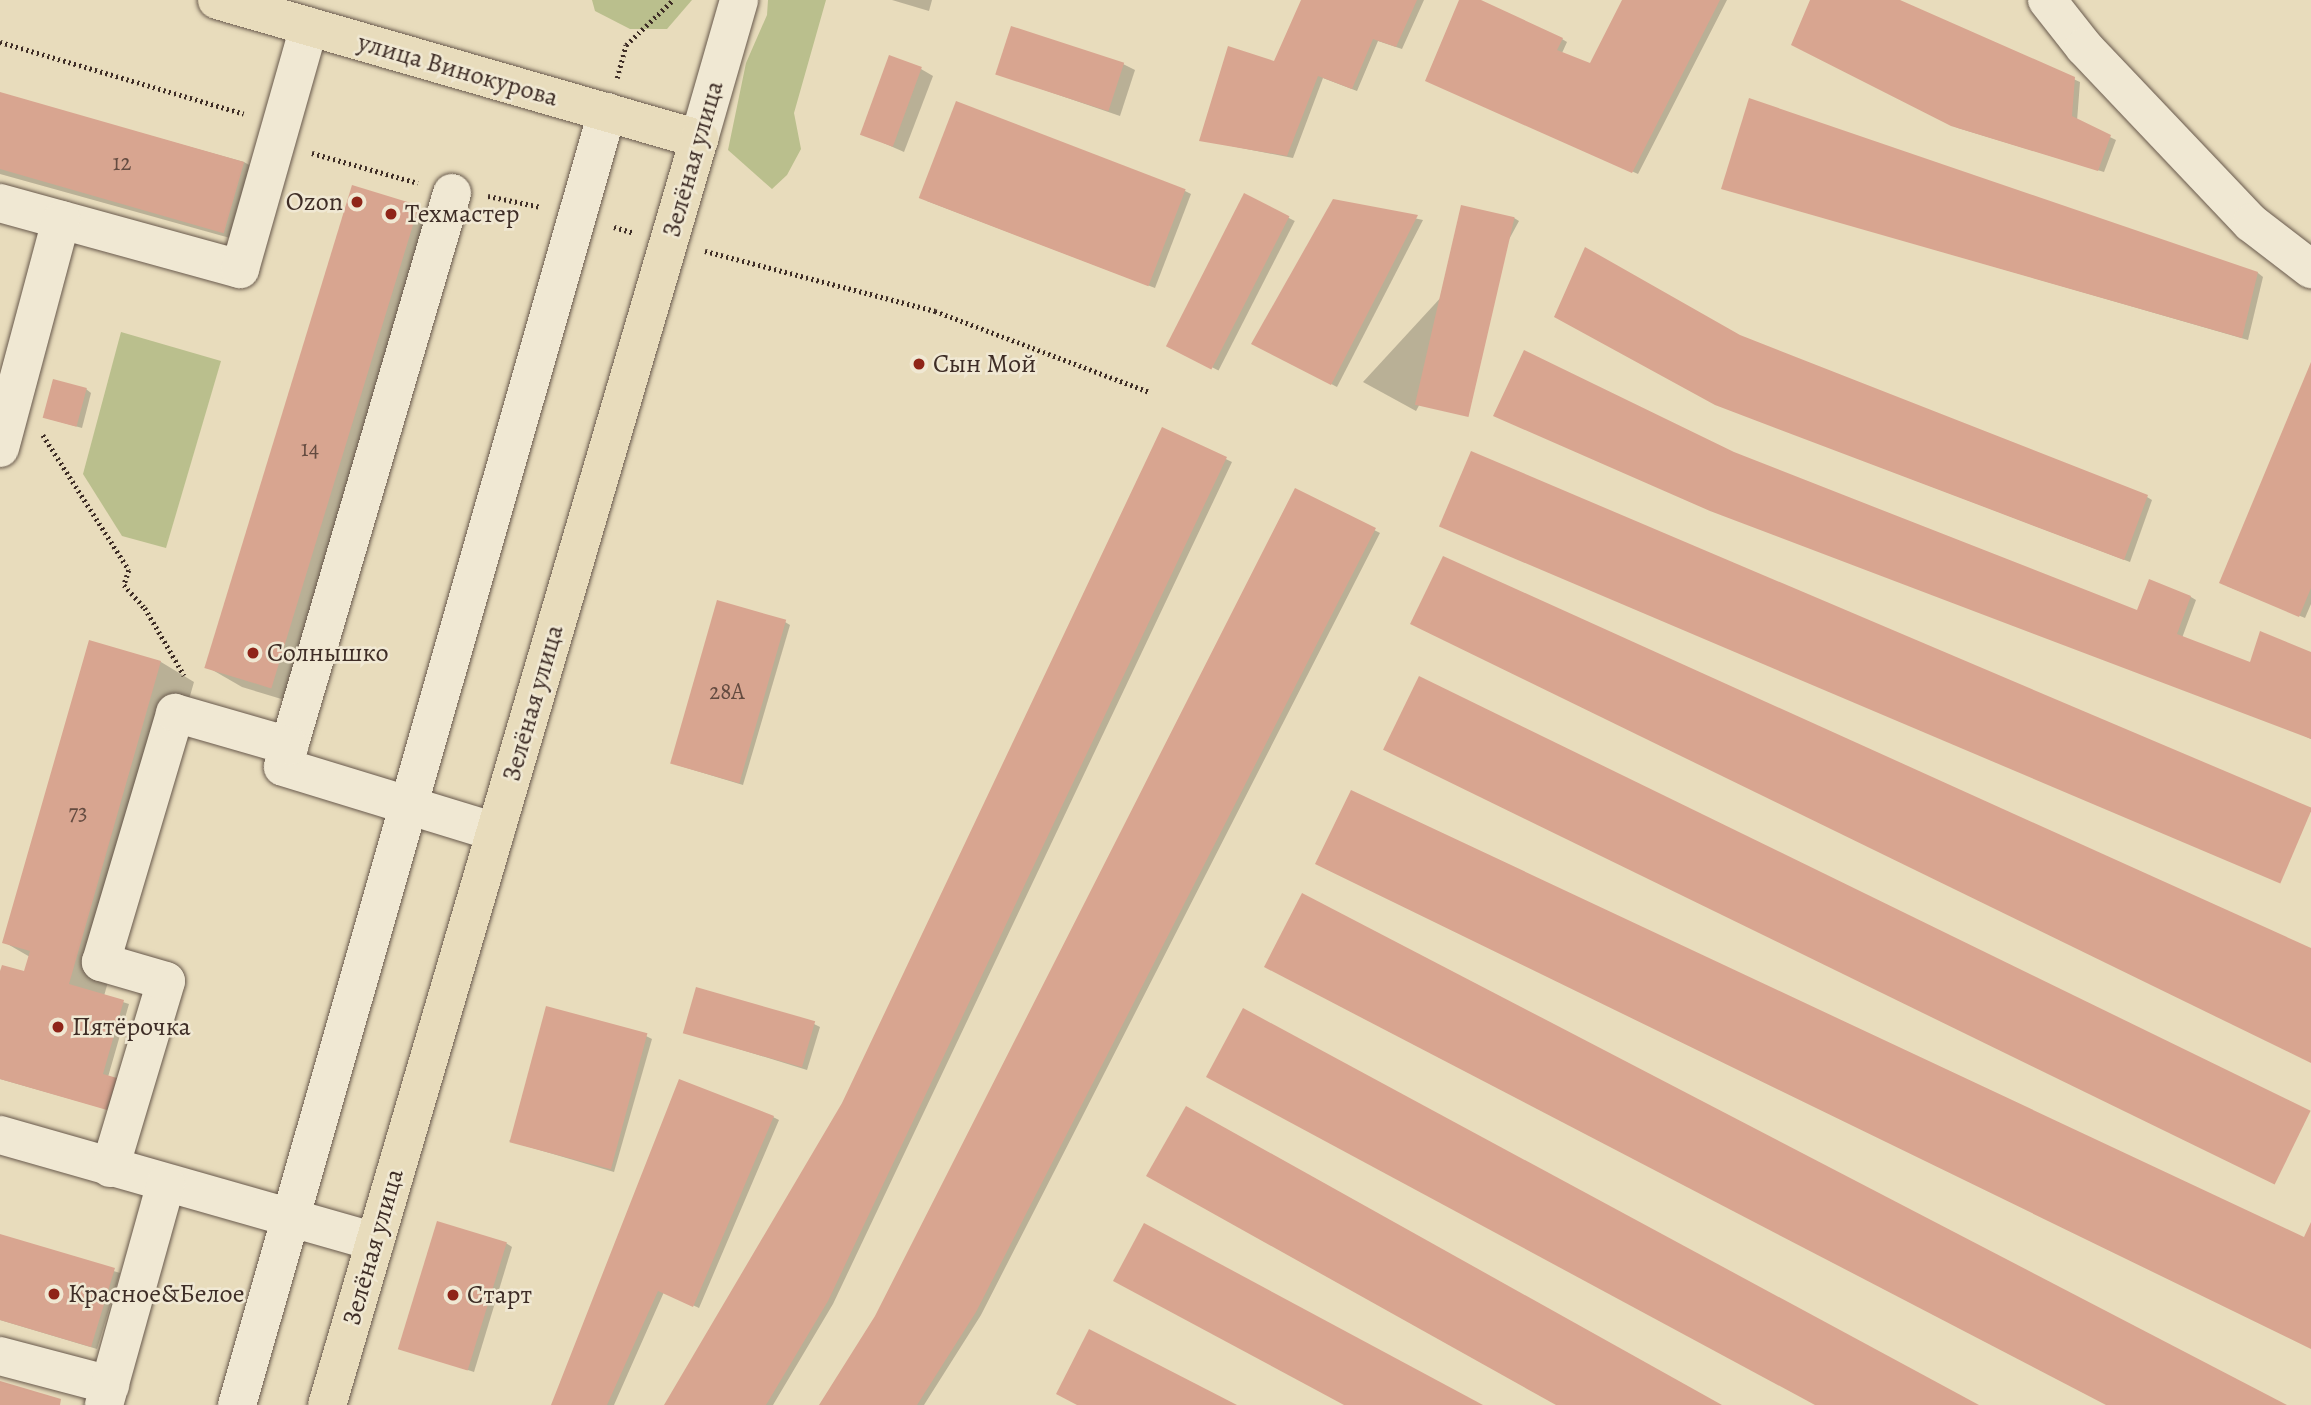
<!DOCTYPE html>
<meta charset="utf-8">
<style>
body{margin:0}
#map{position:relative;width:2311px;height:1405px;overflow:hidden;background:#e8dcbc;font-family:Alegreya,serif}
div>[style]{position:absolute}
.green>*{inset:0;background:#babf8d}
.shadow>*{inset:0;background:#0003;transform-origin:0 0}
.building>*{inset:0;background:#d8a590;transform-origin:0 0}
.path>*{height:4.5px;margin-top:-2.25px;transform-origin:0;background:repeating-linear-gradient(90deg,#3e2d26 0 2px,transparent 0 5.5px)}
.roads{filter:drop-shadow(0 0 2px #68594c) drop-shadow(0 0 2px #68594c)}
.minor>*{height:38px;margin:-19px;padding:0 19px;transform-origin:19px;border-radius:19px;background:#f0e8d3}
.major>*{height:38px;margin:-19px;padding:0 19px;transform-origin:19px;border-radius:19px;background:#e8dcbc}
.dots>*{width:19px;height:19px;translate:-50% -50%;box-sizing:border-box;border:4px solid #f0e8d3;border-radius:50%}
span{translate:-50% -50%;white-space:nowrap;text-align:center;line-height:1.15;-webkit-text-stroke:5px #f0e8d3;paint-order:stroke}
.number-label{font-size:23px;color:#644b40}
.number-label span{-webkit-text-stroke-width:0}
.street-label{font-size:26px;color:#3e2d26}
.poi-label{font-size:26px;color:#3e2d26}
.right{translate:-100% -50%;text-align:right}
.left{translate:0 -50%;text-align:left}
</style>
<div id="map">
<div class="green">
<div style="clip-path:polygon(592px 0,692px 0,667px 29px,630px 29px,595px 11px)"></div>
<div style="clip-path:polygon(768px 0,826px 0,794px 113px,801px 149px,787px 175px,772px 189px,728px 150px,746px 63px,767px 15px)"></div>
<div style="clip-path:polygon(121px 332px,221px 361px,166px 548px,122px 536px,83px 474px)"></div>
</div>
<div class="shadow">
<div style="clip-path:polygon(892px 0,932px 0,929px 11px)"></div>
<div style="clip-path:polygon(1303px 0,1424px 0,1402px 49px,1378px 41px,1357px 91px,1323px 78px,1293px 158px,1201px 140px,1275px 63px)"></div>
<div style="clip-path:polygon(1461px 0,1477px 0,1562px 39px,1567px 42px,1562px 53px,1590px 65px,1624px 0,1727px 0,1638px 174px,1430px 81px)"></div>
<div style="clip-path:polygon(1812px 0,1896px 0,2080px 82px,2077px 121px,2116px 140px,2104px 172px,1958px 128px,1794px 44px)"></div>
<div style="clip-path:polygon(1123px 64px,1135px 70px,1120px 116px,998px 74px)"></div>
<div style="clip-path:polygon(921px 69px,933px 76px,904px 152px,861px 133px)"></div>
<div style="clip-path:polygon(0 94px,244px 162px,277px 181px,259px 246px,0 174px)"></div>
<div style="clip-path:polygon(353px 187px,419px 207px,452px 226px,308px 707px,242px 687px,209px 668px)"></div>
<div style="clip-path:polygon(1723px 188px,2258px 273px,2263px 277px,2248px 340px)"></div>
<div style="clip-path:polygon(1185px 191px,1191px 194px,1155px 288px,927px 201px)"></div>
<div style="left:1244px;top:195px;width:57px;height:168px;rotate:27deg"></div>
<div style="clip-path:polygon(1334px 201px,1423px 220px,1337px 387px,1253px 343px)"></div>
<div style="clip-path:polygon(1514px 218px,1519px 221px,1416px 411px,1363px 382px)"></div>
<div style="clip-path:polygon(1739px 336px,2147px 497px,2152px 500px,2130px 562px,1723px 407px)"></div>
<div style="clip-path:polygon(2311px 367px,2311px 604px,2305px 618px,2227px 586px)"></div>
<div style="clip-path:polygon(86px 389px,91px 393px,82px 428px,50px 419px)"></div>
<div style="clip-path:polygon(1163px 429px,1232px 462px,833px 1304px,773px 1405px,666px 1405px,843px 1104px)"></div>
<div style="clip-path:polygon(1734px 454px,2138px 612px,2150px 581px,2191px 597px,2196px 600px,2182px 638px,2251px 664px,2311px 654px,2311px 739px)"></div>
<div style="clip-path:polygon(1296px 490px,1380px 533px,981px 1315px,924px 1405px,821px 1405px,877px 1317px)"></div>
<div style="clip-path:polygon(785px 622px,790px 625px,743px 785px,677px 765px)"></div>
<div style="clip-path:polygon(90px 642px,161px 662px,194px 682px,104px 996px,129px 1004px,108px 1077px,116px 1079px,113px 1111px,0 1079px,0 977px,33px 975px,30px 957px,4px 942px)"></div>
<div style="clip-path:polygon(814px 1024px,820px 1027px,807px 1070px,684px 1032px)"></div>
<div style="clip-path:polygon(646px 1036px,652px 1039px,614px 1172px,509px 1141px)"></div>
<div style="clip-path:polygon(773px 1117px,779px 1120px,699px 1308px,664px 1292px,614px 1405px,553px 1405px)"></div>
<div style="clip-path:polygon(0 1236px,120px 1273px,97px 1349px,0 1320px)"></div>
<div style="clip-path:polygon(506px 1243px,512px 1247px,474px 1372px,401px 1348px)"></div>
</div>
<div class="building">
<div style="clip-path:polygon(1301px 0,1417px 0,1396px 47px,1373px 39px,1352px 89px,1318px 76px,1287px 156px,1199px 141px,1228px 46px,1274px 61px)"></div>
<div style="clip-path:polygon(1459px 0,1481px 0,1563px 38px,1557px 50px,1590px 63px,1622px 0,1720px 0,1632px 173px,1425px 81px)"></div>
<div style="clip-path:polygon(1810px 0,1900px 0,2075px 77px,2072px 116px,2111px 135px,2098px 171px,1951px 126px,1791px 45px)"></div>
<div style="left:1011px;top:26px;width:119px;height:51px;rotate:18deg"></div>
<div style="left:889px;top:55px;width:35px;height:85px;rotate:20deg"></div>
<div style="left:0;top:92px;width:254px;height:74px;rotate:16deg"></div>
<div style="clip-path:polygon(1749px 98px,2258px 272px,2242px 338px,1721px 189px)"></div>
<div style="left:956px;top:101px;width:246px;height:104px;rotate:21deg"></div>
<div style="left:352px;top:185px;width:70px;height:505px;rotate:17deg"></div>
<div style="left:1244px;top:193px;width:51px;height:172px;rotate:27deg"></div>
<div style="clip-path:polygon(1333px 199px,1418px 215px,1331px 385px,1251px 344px)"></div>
<div style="left:1461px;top:205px;width:55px;height:205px;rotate:13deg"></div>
<div style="clip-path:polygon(1585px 247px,1740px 335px,2148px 495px,2124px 560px,1715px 405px,1554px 317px)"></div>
<div style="clip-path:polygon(1524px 350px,1734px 452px,2137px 610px,2149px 579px,2191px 596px,2177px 634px,2250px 662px,2260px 631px,2311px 652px,2311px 739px,1710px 511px,1493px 416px)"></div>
<div style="clip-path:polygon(2311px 362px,2311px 588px,2299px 617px,2219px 583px)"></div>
<div style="left:53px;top:379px;width:35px;height:40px;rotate:15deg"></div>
<div style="clip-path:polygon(1162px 427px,1227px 457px,828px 1301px,766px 1405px,664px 1405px,842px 1103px)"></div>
<div style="left:1471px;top:451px;width:914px;height:82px;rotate:23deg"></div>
<div style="clip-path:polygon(1295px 488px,1376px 528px,976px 1312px,917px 1405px,819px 1405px,875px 1316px)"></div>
<div style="clip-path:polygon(1443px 556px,2311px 948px,2311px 1063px,1410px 624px)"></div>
<div style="left:717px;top:600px;width:72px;height:170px;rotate:16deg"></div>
<div style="clip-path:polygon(89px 640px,161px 661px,69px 984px,124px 1000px,103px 1074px,117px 1078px,107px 1110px,0 1079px,0 971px,2px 965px,24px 971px,30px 951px,2px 943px)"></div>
<div style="left:1419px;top:676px;width:992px;height:82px;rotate:26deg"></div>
<div style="clip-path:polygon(1351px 790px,2304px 1237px,2311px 1222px,2311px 1349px,1315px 864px)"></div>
<div style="clip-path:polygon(1302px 893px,2287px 1405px,2106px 1405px,1264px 967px)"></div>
<div style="left:696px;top:987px;width:124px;height:48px;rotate:16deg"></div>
<div style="left:546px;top:1006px;width:105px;height:141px;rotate:15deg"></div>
<div style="clip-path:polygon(1243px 1008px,1979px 1405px,1815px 1405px,1206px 1077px)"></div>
<div style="clip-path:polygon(679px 1079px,774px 1116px,693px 1307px,658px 1291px,607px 1405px,551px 1405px)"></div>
<div style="clip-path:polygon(1186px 1106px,1722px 1405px,1556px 1405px,1146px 1176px)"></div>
<div style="left:437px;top:1221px;width:73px;height:134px;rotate:17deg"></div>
<div style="clip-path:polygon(1144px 1223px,1483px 1405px,1344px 1405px,1113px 1281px)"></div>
<div style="clip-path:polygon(0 1234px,115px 1268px,91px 1347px,0 1320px)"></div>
<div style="clip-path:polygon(1089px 1329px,1237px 1405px,1077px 1405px,1056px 1394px)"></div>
<div style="clip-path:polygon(0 1381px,61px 1399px,60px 1405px,0 1405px)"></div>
</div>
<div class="path">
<div style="left:0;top:42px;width:254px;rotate:16.4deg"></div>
<div style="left:617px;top:78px;width:34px;rotate:-75deg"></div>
<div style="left:626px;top:45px;width:65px;rotate:-43.8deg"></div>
<div style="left:312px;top:153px;width:110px;rotate:15.8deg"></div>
<div style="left:488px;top:196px;width:54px;rotate:11.7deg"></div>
<div style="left:614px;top:227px;width:19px;rotate:16deg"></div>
<div style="left:705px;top:251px;width:238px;rotate:14.6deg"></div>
<div style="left:935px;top:311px;width:229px;rotate:20.7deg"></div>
<div style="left:43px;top:435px;width:160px;rotate:57.5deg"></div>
<div style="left:129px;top:570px;width:16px;rotate:108deg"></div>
<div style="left:124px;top:585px;width:31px;rotate:48deg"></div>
<div style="left:145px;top:608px;width:78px;rotate:59.8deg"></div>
</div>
<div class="roads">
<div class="minor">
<div style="left:2047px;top:0;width:60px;rotate:51.8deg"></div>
<div style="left:2084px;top:47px;width:243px;rotate:46.5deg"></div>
<div style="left:2251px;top:223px;width:76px;rotate:37.5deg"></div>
<div style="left:699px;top:139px;width:145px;rotate:-73.9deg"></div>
<div style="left:452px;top:193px;width:598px;rotate:106.41deg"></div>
<div style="left:283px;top:767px;width:222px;rotate:17deg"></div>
<div style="left:0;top:203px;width:249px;rotate:15.4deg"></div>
<div style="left:240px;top:269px;width:252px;rotate:-74.1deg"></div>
<div style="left:0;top:448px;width:236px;rotate:-75deg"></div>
<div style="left:0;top:1135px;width:390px;rotate:15.9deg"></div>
<div style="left:110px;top:1168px;width:195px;rotate:-73.3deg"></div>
<div style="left:166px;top:981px;width:68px;rotate:-163.7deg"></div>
<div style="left:101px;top:962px;width:260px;rotate:-73.4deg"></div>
<div style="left:175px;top:713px;width:119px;rotate:16.1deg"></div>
<div style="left:0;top:1356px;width:114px;rotate:14.8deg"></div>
<div style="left:104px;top:1405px;width:230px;rotate:-74.4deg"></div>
<div style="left:237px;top:1405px;width:1345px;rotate:-74.03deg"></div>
</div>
<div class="major">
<div style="left:217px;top:0;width:502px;rotate:16.09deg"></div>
<div style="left:699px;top:139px;width:1320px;rotate:106.37deg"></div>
</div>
</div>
<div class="dots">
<div style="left:357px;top:202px;background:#8f2418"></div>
<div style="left:391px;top:214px;background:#8f2418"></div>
<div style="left:919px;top:364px;background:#8f2418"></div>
<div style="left:253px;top:653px;background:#8f2418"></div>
<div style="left:58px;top:1027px;background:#8f2418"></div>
<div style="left:54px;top:1294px;background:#8f2418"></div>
<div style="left:453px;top:1295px;background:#8f2418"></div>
</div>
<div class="number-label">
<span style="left:122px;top:163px">12</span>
<span style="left:310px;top:449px">14</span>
<span style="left:727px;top:692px">28А</span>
<span style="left:78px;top:813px">73</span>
</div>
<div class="street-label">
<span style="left:458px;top:70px;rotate:16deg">улица Винокурова</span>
<span style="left:693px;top:159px;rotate:-74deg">Зелёная улица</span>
<span style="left:533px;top:703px;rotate:-74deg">Зелёная улица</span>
<span style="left:373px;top:1247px;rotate:-74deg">Зелёная улица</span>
</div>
<div class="poi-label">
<span class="right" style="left:343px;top:202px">Ozon</span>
<span class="left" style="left:405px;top:214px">Техмастер</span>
<span class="left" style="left:933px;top:364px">Сын Мой</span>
<span class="left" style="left:267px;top:653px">Солнышко</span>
<span class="left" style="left:72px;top:1027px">Пятёрочка</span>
<span class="left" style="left:68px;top:1294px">Красное&amp;Белое</span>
<span class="left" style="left:467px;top:1295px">Старт</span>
</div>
</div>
